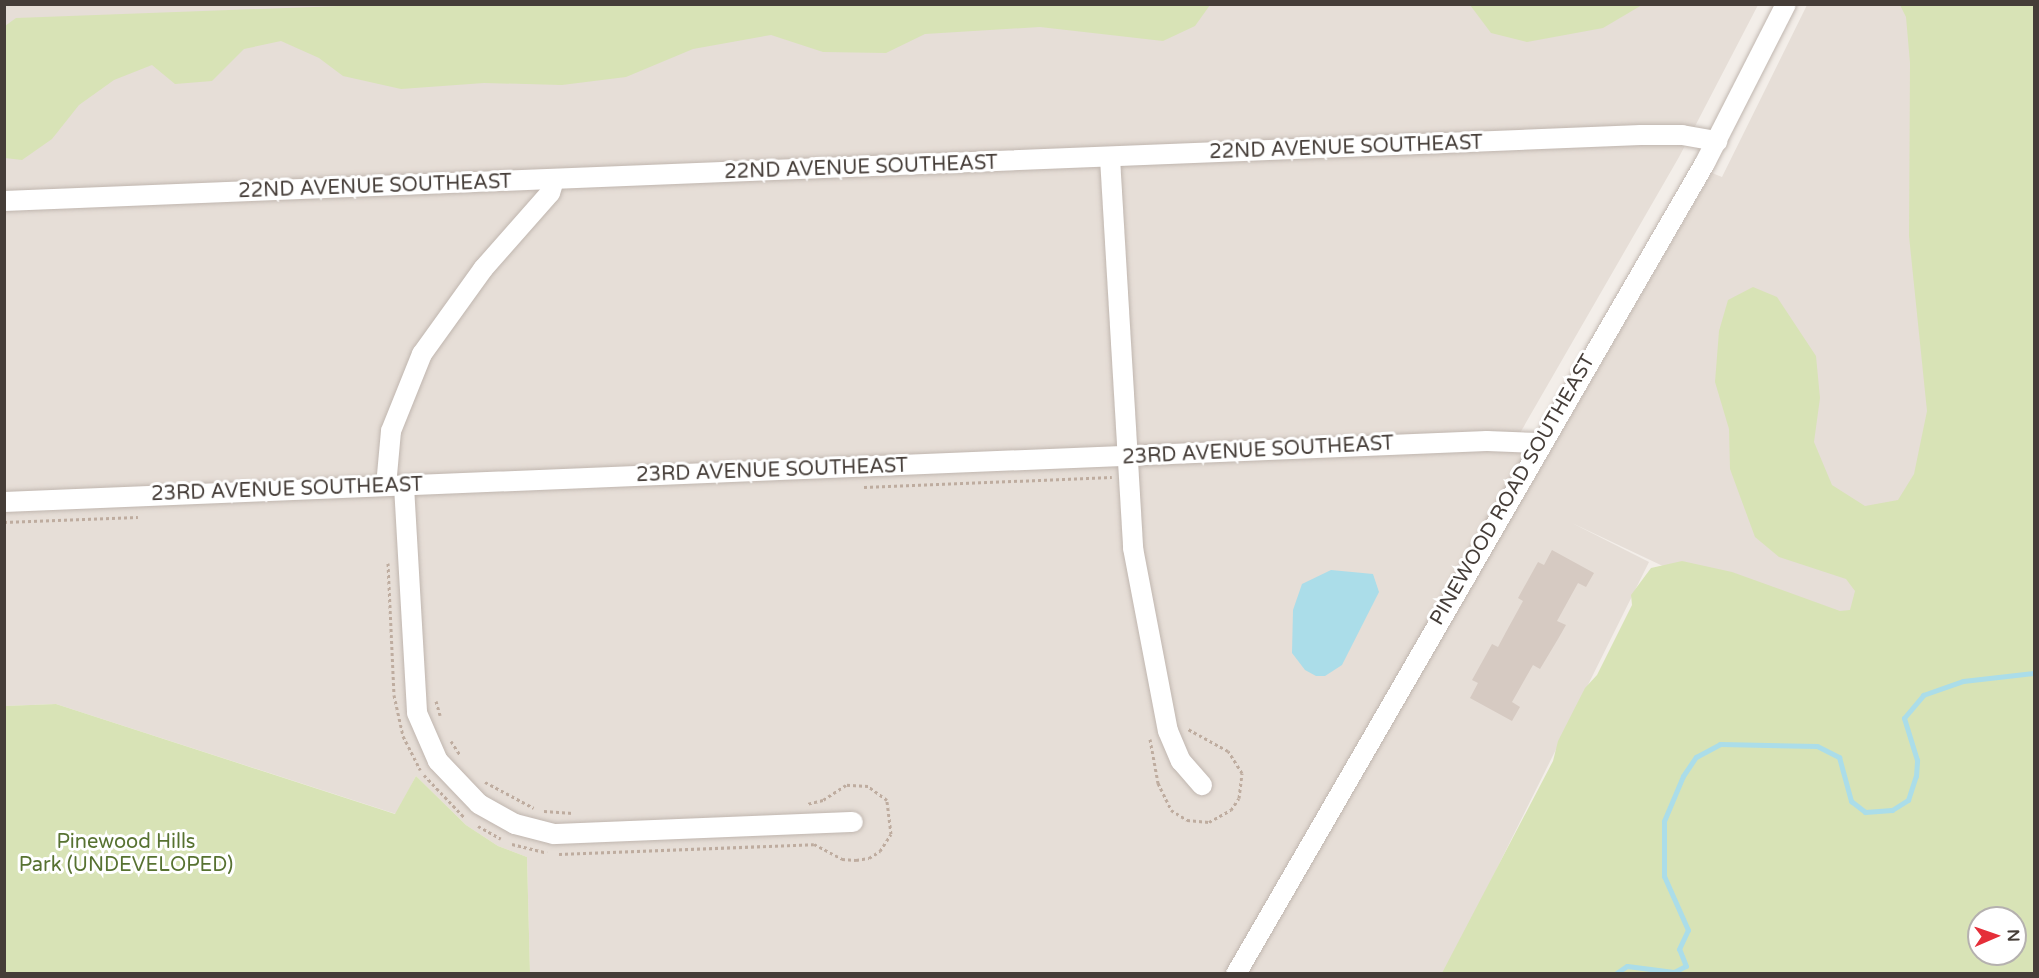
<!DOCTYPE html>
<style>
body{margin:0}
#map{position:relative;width:2039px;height:978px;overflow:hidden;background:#f3eee9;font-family:"Varela Round",sans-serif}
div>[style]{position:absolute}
.residential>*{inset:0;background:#e6ded7}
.green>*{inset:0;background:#d8e3b6}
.water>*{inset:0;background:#abdde9}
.stream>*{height:5px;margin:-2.5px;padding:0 2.5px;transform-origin:2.5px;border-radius:2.5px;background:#abdde9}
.building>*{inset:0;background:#d6cac2}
.path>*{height:3px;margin-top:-1.5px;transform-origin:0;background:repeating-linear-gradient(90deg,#beac9f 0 3px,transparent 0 6px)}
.roads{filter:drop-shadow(0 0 2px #c0b6af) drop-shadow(0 0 2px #c0b6af)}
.minor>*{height:20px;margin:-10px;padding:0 10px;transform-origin:10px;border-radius:10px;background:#fff}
span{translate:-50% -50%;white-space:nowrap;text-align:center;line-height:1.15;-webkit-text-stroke:6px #fff;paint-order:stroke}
.street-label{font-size:20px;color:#453d38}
.park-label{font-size:20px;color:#577231}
.frame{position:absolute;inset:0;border:6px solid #453d38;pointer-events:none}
.north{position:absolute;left:1967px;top:906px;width:60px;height:60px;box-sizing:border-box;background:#fff;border:2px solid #b5b1af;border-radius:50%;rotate:88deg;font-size:16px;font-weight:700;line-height:24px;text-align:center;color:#453d38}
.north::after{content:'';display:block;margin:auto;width:21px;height:27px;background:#e52e39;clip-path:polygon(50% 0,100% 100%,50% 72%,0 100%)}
</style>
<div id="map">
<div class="residential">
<div style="clip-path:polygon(4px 5px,1758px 5px,1679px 157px,1516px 440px,1540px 443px,1511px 494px,1523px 499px,1712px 173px,1722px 177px,1807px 5px,1968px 5px,1920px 688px,1572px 523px,1649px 562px,1445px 973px,530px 973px,527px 857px,498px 846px,466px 825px,416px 776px,396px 814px,56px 704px,5px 706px)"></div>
</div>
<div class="green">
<div style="clip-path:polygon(393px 4px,1210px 4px,1210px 5px,1195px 26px,1163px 41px,1040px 27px,925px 34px,886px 53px,823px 52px,771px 35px,693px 49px,626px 77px,562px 85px,484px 83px,401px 89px,343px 76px,319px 58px,281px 41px,244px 49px,212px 81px,175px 84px,152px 65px,114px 80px,79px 105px,52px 139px,22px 160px,5px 158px,5px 26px,16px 18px)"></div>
<div style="clip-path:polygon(1470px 5px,1642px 5px,1603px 28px,1527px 42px,1491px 33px)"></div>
<div style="clip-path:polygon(evenodd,1900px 5px,2034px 5px,2034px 973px,1442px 973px,1553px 761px,1558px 741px,1585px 688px,1597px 675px,1632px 605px,1631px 595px,1651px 568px,1682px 561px,1732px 572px,1840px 611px,1850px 610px,1855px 591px,1846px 579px,1779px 557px,1755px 537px,1730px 469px,1729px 429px,1715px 382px,1719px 331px,1728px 300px,1753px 287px,1777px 297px,1816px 356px,1820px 398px,1814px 442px,1832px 485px,1865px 506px,1898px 500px,1914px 474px,1927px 411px,1909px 236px,1910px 63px,1906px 17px,1900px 5px,1979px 918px,2015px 918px,2015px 954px,1979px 954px,1979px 918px)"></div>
<div style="clip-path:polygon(56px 704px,395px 814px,416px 776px,466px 825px,498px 846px,527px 857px,530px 973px,5px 973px,5px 706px)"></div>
</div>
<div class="water">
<div style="clip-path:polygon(1331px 570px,1373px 574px,1379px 592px,1342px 665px,1325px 676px,1316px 676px,1305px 670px,1292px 653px,1293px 610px,1302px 584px)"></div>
</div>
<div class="stream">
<div style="left:1615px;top:974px;width:14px;rotate:-34deg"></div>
<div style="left:1627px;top:966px;width:47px;rotate:7.3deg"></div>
<div style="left:1674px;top:972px;width:13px;rotate:-27deg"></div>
<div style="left:1686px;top:966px;width:18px;rotate:-112deg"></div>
<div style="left:1679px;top:949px;width:21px;rotate:-65deg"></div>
<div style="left:1688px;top:930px;width:59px;rotate:-114deg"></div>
<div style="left:1664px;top:876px;width:55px;rotate:-90deg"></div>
<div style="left:1664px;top:821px;width:49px;rotate:-67.1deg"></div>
<div style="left:1683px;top:776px;width:23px;rotate:-56deg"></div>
<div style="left:1696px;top:757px;width:27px;rotate:-28deg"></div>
<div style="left:1720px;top:744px;width:97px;rotate:1.2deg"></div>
<div style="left:1817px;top:746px;width:25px;rotate:27deg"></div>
<div style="left:1839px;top:757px;width:46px;rotate:74.7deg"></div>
<div style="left:1851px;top:801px;width:18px;rotate:38deg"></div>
<div style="left:1865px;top:812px;width:27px;rotate:-4deg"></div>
<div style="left:1892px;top:810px;width:19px;rotate:-32deg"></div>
<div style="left:1908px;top:800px;width:25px;rotate:-72deg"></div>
<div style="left:1916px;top:776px;width:16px;rotate:-86deg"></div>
<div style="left:1917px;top:760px;width:44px;rotate:-107.2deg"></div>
<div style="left:1904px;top:718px;width:30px;rotate:-50deg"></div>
<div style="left:1923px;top:695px;width:42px;rotate:-19.3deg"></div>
<div style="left:1963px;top:681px;width:71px;rotate:-6.4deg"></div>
</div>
<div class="building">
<div style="clip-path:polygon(1552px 550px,1594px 573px,1586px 587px,1578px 583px,1557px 621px,1566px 625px,1558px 639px,1540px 669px,1533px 665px,1512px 702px,1520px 707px,1512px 721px,1470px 698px,1478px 683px,1472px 680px,1492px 644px,1498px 647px,1506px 632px,1523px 601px,1518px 598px,1538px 562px,1544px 565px)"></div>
</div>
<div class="path">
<div style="left:864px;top:487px;width:248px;rotate:-2.3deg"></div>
<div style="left:4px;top:522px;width:134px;rotate:-2.1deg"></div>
<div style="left:388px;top:563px;width:132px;rotate:87.4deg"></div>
<div style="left:394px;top:695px;width:42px;rotate:77.6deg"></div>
<div style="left:403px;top:736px;width:38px;rotate:63deg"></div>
<div style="left:436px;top:701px;width:15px;rotate:74deg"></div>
<div style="left:1150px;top:739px;width:45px;rotate:79.7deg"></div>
<div style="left:1158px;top:783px;width:30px;rotate:64deg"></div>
<div style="left:1171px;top:810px;width:19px;rotate:32deg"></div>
<div style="left:1187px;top:820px;width:22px;rotate:5deg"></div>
<div style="left:1209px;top:822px;width:25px;rotate:-29deg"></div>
<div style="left:1231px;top:810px;width:14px;rotate:-56deg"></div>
<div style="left:1239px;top:798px;width:25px;rotate:-83deg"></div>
<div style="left:1242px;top:773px;width:26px;rotate:-122deg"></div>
<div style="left:1228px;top:751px;width:46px;rotate:-151.2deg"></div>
<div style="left:451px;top:741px;width:17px;rotate:57deg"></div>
<div style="left:424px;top:775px;width:59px;rotate:46.4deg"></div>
<div style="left:485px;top:782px;width:55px;rotate:28deg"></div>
<div style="left:544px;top:811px;width:29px;rotate:4deg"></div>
<div style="left:478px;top:826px;width:26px;rotate:29deg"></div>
<div style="left:512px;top:844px;width:36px;rotate:14deg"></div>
<div style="left:559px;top:854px;width:255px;rotate:-2.2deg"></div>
<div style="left:814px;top:844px;width:32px;rotate:28deg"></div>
<div style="left:842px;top:859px;width:14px;rotate:4deg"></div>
<div style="left:856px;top:860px;width:13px;rotate:-9deg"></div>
<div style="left:869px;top:858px;width:13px;rotate:-32deg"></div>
<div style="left:880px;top:851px;width:20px;rotate:-57deg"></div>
<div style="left:891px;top:834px;width:34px;rotate:-97deg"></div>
<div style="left:887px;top:800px;width:24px;rotate:-144deg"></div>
<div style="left:868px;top:786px;width:22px;rotate:-177deg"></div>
<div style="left:846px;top:785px;width:27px;rotate:147deg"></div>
<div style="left:823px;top:800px;width:16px;rotate:166deg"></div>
</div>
<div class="roads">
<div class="minor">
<div style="left:1110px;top:158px;width:391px;rotate:86.6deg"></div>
<div style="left:1133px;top:548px;width:186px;rotate:79.2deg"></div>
<div style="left:1168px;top:731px;width:33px;rotate:67deg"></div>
<div style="left:1181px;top:761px;width:32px;rotate:49deg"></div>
<div style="left:4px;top:201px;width:1638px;rotate:-2.31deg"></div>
<div style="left:1641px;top:135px;width:41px"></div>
<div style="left:1682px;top:135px;width:36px;rotate:10deg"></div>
<div style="left:386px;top:486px;width:55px;rotate:-84.8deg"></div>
<div style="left:391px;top:431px;width:83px;rotate:-68.1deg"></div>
<div style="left:422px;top:354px;width:105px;rotate:-54.3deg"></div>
<div style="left:483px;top:269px;width:101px;rotate:-48.6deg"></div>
<div style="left:550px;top:193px;width:14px;rotate:-73deg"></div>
<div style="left:404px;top:486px;width:227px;rotate:86.7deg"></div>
<div style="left:417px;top:713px;width:52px;rotate:66.4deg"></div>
<div style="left:438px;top:761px;width:59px;rotate:46.4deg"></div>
<div style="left:479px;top:804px;width:41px;rotate:29.1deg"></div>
<div style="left:515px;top:824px;width:40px;rotate:14.4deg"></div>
<div style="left:554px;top:834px;width:299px;rotate:-2.3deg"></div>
<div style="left:4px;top:502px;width:1484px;rotate:-2.36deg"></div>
<div style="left:1487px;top:441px;width:53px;rotate:2.2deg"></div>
<div style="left:1236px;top:974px;width:937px;rotate:-59.96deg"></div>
<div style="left:1705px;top:163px;width:178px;rotate:-63deg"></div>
</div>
</div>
<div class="street-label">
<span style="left:1346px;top:148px;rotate:-2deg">22ND AVENUE SOUTHEAST</span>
<span style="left:861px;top:168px;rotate:-2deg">22ND AVENUE SOUTHEAST</span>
<span style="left:375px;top:187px;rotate:-2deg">22ND AVENUE SOUTHEAST</span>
<span style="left:1258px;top:451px;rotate:-3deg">23RD AVENUE SOUTHEAST</span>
<span style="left:772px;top:471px;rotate:-2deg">23RD AVENUE SOUTHEAST</span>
<span style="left:287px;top:490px;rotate:-2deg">23RD AVENUE SOUTHEAST</span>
<span style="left:1513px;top:490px;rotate:-60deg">PINEWOOD ROAD SOUTHEAST</span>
</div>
<div class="park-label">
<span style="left:126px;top:854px">Pinewood Hills<br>Park (UNDEVELOPED)</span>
</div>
<div class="frame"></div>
<div class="north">N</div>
</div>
